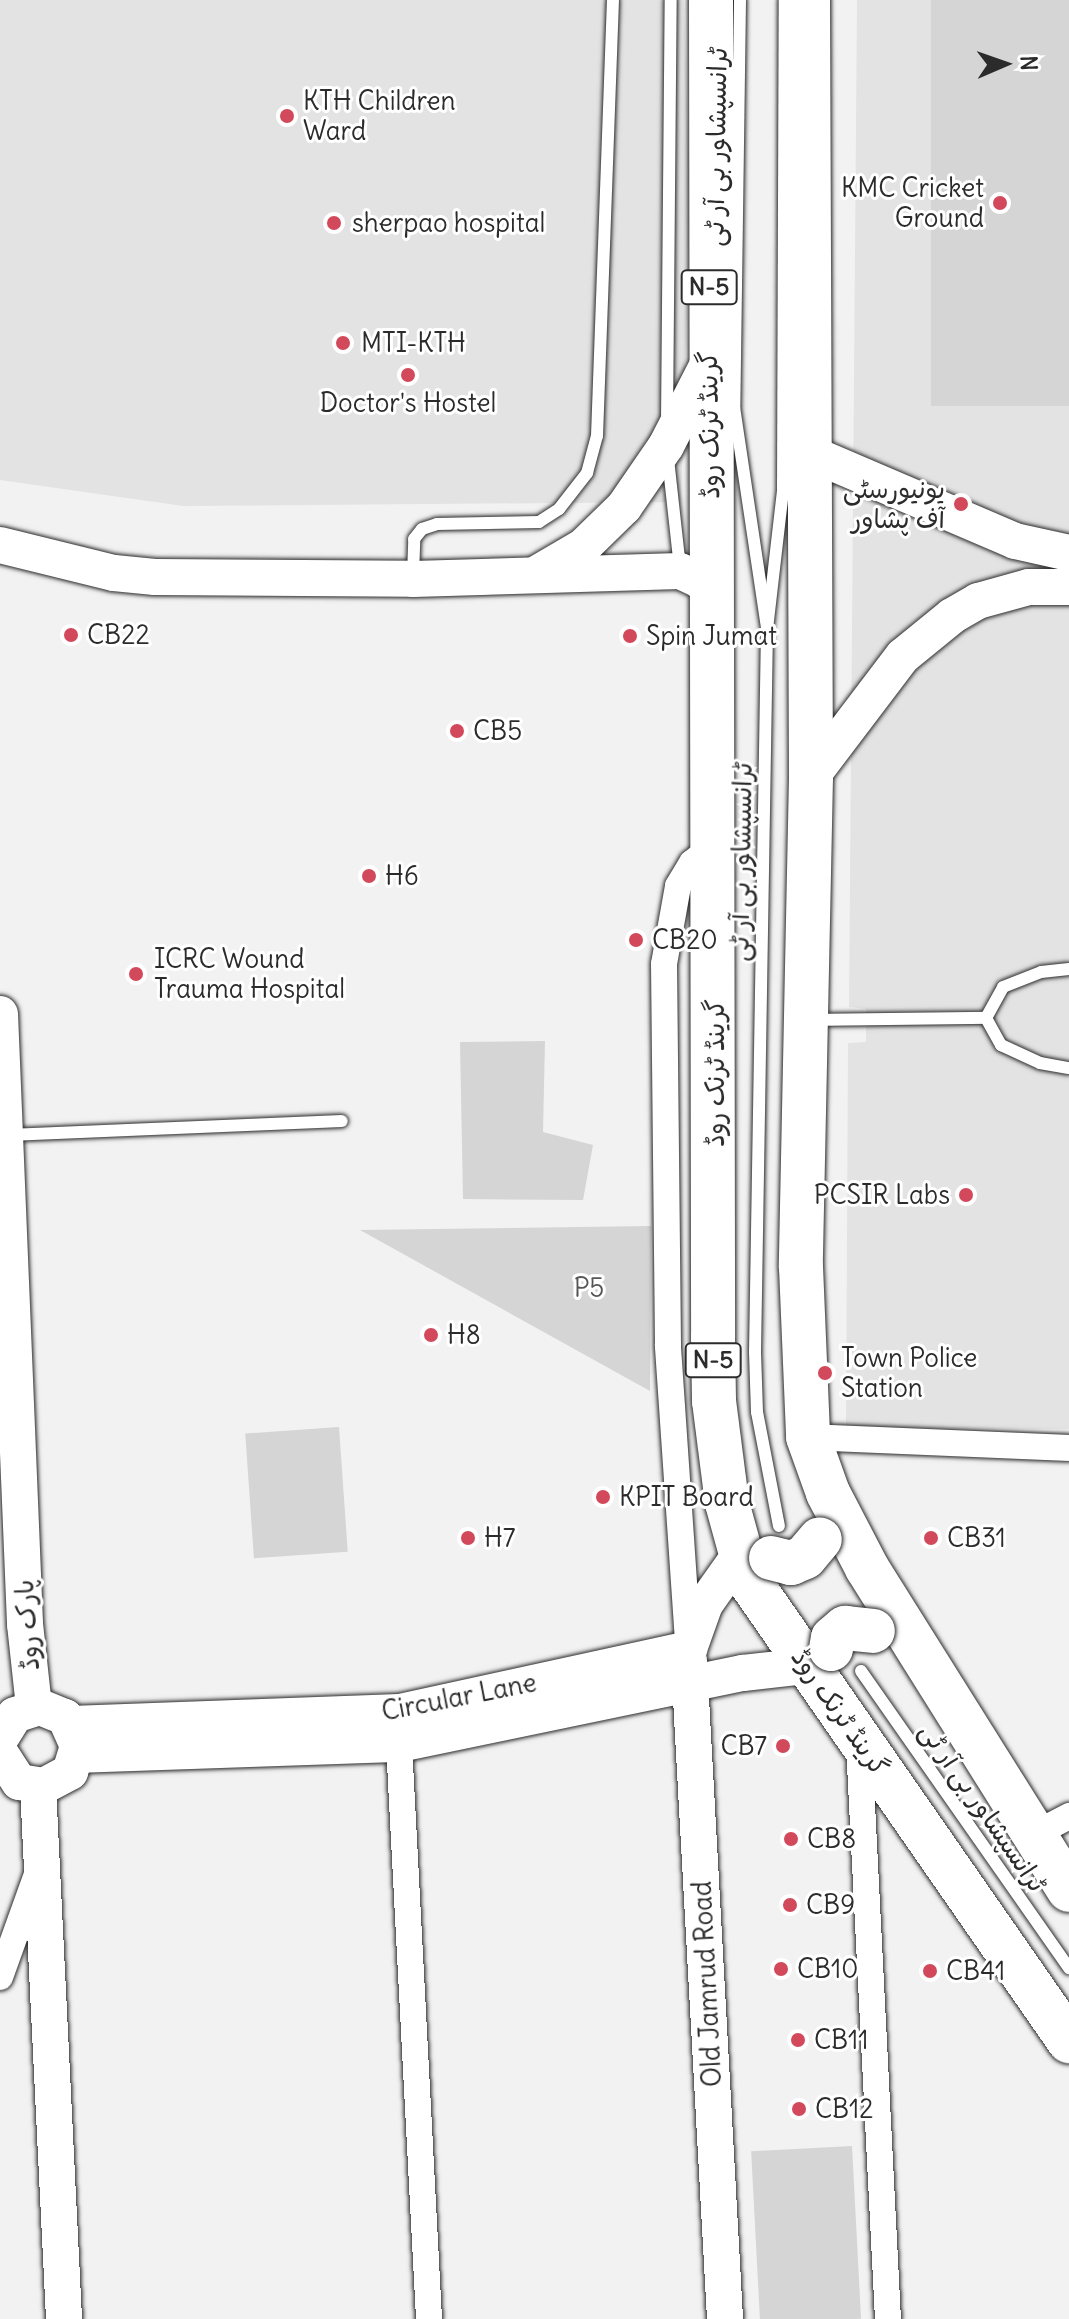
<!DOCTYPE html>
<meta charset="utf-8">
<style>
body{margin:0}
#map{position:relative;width:1069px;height:2319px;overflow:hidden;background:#f2f2f2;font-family:Delius,"Playpen Sans Arabic",sans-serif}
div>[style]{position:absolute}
.built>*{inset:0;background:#e3e3e3}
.green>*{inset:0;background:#d5d5d5;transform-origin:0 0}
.roads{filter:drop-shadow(0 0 2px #2b2b2b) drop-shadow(0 0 2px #2b2b2b)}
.lane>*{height:12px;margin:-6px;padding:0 6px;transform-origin:6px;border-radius:6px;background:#fff}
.street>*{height:26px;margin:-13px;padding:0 13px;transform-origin:13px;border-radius:13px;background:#fff}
.secondary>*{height:36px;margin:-18px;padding:0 18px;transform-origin:18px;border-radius:18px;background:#fff}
.highway>*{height:44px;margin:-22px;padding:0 22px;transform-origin:22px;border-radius:22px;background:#fff}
.bridges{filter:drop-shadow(0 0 2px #2b2b2b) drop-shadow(0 0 2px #2b2b2b)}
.highway-bridge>*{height:44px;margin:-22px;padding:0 22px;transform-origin:22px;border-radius:22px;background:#fff}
.dots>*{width:22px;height:22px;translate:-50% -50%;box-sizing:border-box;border:4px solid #fff;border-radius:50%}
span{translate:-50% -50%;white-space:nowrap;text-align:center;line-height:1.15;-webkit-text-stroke:6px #fff;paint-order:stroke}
.shield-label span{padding:2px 6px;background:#fff;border:2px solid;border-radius:6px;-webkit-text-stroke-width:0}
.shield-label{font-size:24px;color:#2b2b2b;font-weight:700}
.poi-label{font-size:26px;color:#2b2b2b}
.left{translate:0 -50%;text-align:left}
.right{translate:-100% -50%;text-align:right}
.street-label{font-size:26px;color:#2b2b2b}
.park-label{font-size:26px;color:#565656}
.north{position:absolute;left:965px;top:24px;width:80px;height:80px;-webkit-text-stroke:6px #fff;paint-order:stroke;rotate:88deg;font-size:22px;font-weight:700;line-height:32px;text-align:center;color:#2b2b2b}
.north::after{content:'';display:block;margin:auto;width:28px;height:36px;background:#2b2b2b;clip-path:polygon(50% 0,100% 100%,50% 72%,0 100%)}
</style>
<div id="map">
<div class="built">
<div style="clip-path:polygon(0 0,684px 0,690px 207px,681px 502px,183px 506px,0 480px)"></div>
<div style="clip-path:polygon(857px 0,1069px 0,1069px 1429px,846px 1428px,848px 1043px,866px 1042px,866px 1009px,849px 1007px)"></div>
</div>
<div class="green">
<div style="left:931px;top:0;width:138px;height:406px"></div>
<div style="clip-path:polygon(545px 1041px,543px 1132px,593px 1145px,583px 1200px,463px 1199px,460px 1042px)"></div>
<div style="clip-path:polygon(651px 1226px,650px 1391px,360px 1230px)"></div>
<div style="left:339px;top:1427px;width:125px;height:94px;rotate:86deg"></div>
<div style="left:852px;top:2146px;width:173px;height:101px;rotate:87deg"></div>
</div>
<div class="roads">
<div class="lane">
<div style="left:740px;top:0;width:407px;rotate:90.8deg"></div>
<div style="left:734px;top:407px;width:224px;rotate:81.5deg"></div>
<div style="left:767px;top:629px;width:140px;rotate:-83.4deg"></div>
<div style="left:783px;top:490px;width:490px;rotate:-89.8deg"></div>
<div style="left:667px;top:421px;width:421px;rotate:-89.5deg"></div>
<div style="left:668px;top:459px;width:110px;rotate:83.7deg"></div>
<div style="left:413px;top:576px;width:37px;rotate:-88deg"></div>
<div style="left:414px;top:539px;width:13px;rotate:-51deg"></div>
<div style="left:422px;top:529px;width:16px;rotate:-18deg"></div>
<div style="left:437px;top:524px;width:102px;rotate:-1.1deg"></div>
<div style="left:539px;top:522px;width:24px;rotate:-33deg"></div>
<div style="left:559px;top:509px;width:46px;rotate:-52.1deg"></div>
<div style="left:587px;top:473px;width:38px;rotate:-75deg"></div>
<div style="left:597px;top:436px;width:436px;rotate:-87.9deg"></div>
<div style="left:767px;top:629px;width:723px;rotate:90.95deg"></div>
<div style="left:755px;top:1352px;width:60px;rotate:88.1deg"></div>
<div style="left:757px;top:1412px;width:116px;rotate:79.1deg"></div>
<div style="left:986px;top:1018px;width:35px;rotate:-61deg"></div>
<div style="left:1003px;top:987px;width:41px;rotate:-21.5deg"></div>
<div style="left:1041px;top:972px;width:28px;rotate:-6deg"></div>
<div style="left:986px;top:1018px;width:31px;rotate:61deg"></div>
<div style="left:1001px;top:1045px;width:43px;rotate:24.8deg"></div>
<div style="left:1040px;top:1063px;width:29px;rotate:10deg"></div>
<div style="left:813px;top:1020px;width:173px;rotate:-0.7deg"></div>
<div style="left:9px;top:1135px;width:333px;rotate:-2.4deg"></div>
<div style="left:861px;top:1671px;width:363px;rotate:55deg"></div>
</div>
<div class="street">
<div style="left:808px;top:1437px;width:261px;rotate:2.4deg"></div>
<div style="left:688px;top:1641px;width:297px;rotate:-93.9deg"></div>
<div style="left:668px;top:1345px;width:381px;rotate:-90.6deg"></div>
<div style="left:664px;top:964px;width:79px;rotate:-79.8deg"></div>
<div style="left:678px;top:886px;width:27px;rotate:-59deg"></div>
<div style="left:692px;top:863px;width:28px;rotate:-39deg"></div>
<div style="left:399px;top:1744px;width:576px;rotate:87.01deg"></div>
<div style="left:859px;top:1745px;width:575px;rotate:87.11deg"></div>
<div style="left:1033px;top:1835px;width:41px;rotate:-27.8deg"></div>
<div style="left:0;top:1977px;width:109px;rotate:-70.2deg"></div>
</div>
<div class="secondary">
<div style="left:812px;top:454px;width:221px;rotate:23.2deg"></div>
<div style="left:1015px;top:541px;width:55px;rotate:12.5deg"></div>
<div style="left:0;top:545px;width:117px;rotate:13.8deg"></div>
<div style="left:114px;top:573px;width:41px;rotate:5.6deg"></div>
<div style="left:155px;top:577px;width:258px;rotate:0.4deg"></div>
<div style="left:413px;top:579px;width:267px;rotate:-1.7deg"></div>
<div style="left:680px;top:571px;width:23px;rotate:25deg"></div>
<div style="left:701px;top:581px;width:16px;rotate:52deg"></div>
<div style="left:538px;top:573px;width:53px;rotate:-30.4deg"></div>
<div style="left:584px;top:546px;width:56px;rotate:-44.3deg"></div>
<div style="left:624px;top:507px;width:74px;rotate:-55.5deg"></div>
<div style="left:666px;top:446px;width:92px;rotate:-62.9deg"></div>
<div style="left:811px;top:777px;width:152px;rotate:-52.8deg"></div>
<div style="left:903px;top:656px;width:63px;rotate:-39.2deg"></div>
<div style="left:952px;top:616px;width:30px;rotate:-30deg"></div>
<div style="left:978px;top:601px;width:53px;rotate:-15.4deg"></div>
<div style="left:1029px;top:587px;width:40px"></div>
<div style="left:0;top:1014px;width:611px;rotate:87.65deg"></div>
<div style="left:25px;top:1624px;width:83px;rotate:83.8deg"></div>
<div style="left:689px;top:1662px;width:658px;rotate:86.86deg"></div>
<div style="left:71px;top:1724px;width:329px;rotate:-2.1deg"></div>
<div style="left:400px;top:1712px;width:296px;rotate:-12.3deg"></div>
<div style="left:689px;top:1649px;width:48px;rotate:-70.4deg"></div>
<div style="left:705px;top:1604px;width:59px;rotate:-54.7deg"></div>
<div style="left:0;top:1739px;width:28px;rotate:-58deg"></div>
<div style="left:15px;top:1715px;width:26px;rotate:-18deg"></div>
<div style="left:40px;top:1707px;width:27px;rotate:22deg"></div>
<div style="left:65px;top:1717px;width:32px;rotate:66deg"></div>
<div style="left:78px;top:1746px;width:27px;rotate:107deg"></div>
<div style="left:70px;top:1772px;width:30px;rotate:152deg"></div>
<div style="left:44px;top:1786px;width:25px;rotate:-171deg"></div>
<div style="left:19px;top:1782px;width:35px;rotate:-123deg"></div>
<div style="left:78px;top:1755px;width:321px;rotate:-2deg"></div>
<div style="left:399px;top:1744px;width:351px;rotate:-11.7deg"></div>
<div style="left:743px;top:1673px;width:62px;rotate:-6.4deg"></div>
<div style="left:38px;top:1787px;width:533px;rotate:87.2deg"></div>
</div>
<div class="highway">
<div style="left:711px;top:0;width:1337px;rotate:89.91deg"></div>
<div style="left:713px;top:1337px;width:64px;rotate:89.1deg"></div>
<div style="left:714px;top:1401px;width:103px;rotate:82.7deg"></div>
<div style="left:727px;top:1503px;width:79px;rotate:74.6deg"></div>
<div style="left:748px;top:1579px;width:563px;rotate:55.21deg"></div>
<div style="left:808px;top:0;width:777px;rotate:89.78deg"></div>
<div style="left:811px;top:777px;width:490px;rotate:91.2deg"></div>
<div style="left:801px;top:1267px;width:170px;rotate:87.6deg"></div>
<div style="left:808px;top:1437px;width:59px;rotate:70.3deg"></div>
<div style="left:828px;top:1493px;width:85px;rotate:62.5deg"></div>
<div style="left:867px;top:1568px;width:380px;rotate:57.9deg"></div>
</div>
</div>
<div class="bridges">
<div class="highway-bridge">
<div style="left:771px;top:1558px;width:21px;rotate:14deg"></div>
<div style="left:791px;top:1563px;width:15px;rotate:-23deg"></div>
<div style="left:805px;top:1557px;width:23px;rotate:-50deg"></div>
<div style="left:831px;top:1649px;width:11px;rotate:-80deg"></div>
<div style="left:833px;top:1638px;width:16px;rotate:-40deg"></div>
<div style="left:845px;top:1628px;width:28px;rotate:6deg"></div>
</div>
</div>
<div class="dots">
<div style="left:287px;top:116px;background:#d1495b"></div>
<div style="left:1000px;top:203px;background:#d1495b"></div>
<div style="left:334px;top:223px;background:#d1495b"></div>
<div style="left:343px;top:343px;background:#d1495b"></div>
<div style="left:408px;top:375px;background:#d1495b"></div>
<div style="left:961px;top:504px;background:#d1495b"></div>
<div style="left:71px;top:635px;background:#d1495b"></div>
<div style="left:630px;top:636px;background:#d1495b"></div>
<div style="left:457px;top:731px;background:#d1495b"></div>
<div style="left:369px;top:876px;background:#d1495b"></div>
<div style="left:636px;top:940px;background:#d1495b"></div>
<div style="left:136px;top:974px;background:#d1495b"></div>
<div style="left:966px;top:1195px;background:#d1495b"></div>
<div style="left:431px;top:1335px;background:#d1495b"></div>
<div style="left:825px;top:1373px;background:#d1495b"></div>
<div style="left:603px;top:1497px;background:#d1495b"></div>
<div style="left:468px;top:1538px;background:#d1495b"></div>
<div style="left:931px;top:1538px;background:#d1495b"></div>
<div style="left:783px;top:1746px;background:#d1495b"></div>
<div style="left:791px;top:1839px;background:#d1495b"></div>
<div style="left:790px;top:1905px;background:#d1495b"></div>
<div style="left:781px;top:1969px;background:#d1495b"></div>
<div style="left:930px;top:1971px;background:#d1495b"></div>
<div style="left:798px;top:2040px;background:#d1495b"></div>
<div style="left:799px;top:2109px;background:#d1495b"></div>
</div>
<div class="shield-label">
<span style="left:709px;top:287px">N-5</span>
<span style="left:713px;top:1360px">N-5</span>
</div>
<div class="poi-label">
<span class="left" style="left:303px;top:116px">KTH Children<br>Ward</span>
<span class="right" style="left:984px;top:203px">KMC Cricket<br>Ground</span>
<span class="left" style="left:352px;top:223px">sherpao hospital</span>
<span class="left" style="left:361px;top:343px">MTI-KTH</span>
<span style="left:408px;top:403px">Doctor's Hostel</span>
<span class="right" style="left:945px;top:504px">یونیورسٹی<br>آف پشاور</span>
<span class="left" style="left:87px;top:635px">CB22</span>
<span class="left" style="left:646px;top:636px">Spin Jumat</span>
<span class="left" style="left:473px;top:731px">CB5</span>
<span class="left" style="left:385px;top:876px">H6</span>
<span class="left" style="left:652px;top:940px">CB20</span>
<span class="left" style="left:154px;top:974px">ICRC Wound<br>Trauma Hospital</span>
<span class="right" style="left:950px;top:1195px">PCSIR Labs</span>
<span class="left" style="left:447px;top:1335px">H8</span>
<span class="left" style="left:841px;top:1373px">Town Police<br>Station</span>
<span class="left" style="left:619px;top:1497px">KPIT Board</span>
<span class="left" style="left:484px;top:1538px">H7</span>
<span class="left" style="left:947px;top:1538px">CB31</span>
<span class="right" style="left:767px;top:1746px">CB7</span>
<span class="left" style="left:807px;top:1839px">CB8</span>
<span class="left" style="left:806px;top:1905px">CB9</span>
<span class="left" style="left:797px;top:1969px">CB10</span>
<span class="left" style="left:946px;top:1971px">CB41</span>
<span class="left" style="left:814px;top:2040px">CB11</span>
<span class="left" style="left:815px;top:2109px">CB12</span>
</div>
<div class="street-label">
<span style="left:716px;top:147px;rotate:-89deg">ٹرانسپشاور بی آر ٹی</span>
<span style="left:709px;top:425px;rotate:-91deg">گرینڈ ٹرنک روڈ</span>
<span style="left:741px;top:862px;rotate:-89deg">ٹرانسپشاور بی آر ٹی</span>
<span style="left:715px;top:1073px;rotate:-90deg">گرینڈ ٹرنک روڈ</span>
<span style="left:27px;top:1625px;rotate:-94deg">پارک روڈ</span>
<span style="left:459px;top:1697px;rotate:-11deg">Circular Lane</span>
<span style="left:840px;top:1712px;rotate:55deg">گرینڈ ٹرنک روڈ</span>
<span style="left:983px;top:1807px;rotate:55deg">ٹرانسپشاور بی آر ٹی</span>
<span style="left:707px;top:1984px;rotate:-93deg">Old Jamrud Road</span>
</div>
<div class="park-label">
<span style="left:589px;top:1288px">P5</span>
</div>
<div class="north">N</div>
</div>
